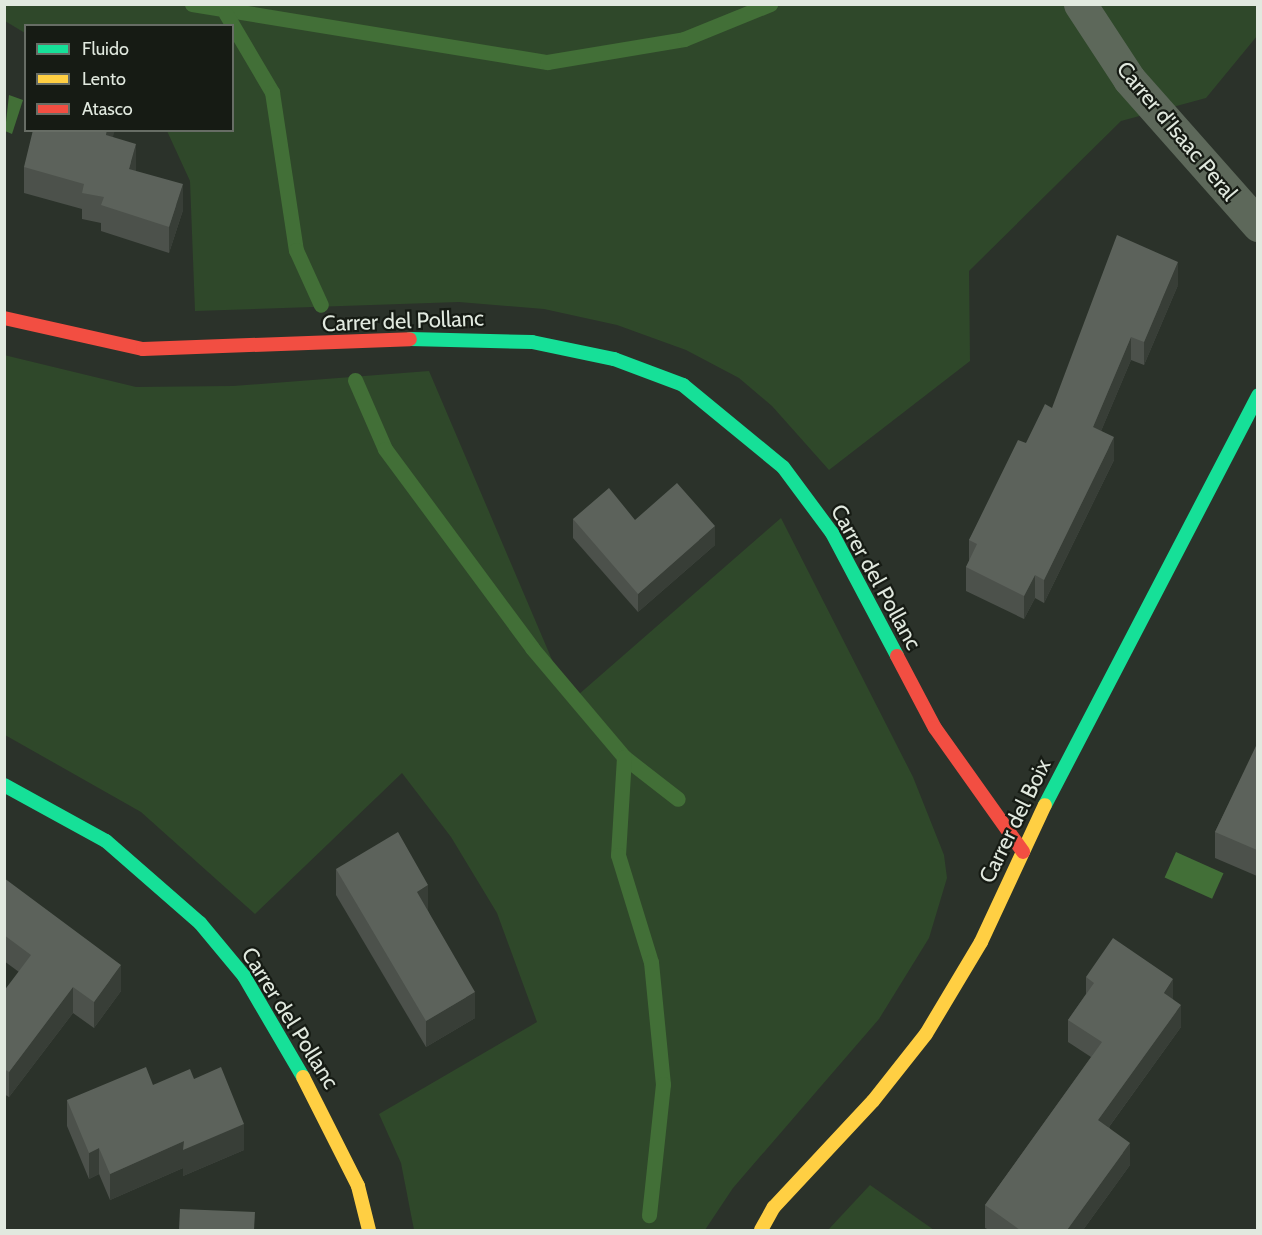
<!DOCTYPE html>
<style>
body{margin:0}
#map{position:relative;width:1262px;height:1235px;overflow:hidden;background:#2b322a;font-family:Cabin,sans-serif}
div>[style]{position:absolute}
.green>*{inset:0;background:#2f482a}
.water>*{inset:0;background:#426f37;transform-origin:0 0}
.stream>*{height:15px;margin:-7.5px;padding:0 7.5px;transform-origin:7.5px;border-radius:7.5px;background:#426f37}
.street>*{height:33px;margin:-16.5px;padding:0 16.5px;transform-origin:16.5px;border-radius:16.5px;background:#5d685a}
.fast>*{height:14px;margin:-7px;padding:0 7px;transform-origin:7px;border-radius:7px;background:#16e098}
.slow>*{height:14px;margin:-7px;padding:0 7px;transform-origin:7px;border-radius:7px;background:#ffcf43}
.jam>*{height:14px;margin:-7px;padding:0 7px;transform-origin:7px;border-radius:7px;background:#f24e42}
.wall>*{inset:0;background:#4c514b}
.shaded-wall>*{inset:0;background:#383e37}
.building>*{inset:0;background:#5c625b}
span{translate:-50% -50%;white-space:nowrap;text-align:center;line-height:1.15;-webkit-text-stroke:4.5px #161b14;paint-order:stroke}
.street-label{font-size:22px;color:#e1e9df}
.frame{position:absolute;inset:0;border:6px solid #e1e9df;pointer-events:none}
.legend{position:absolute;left:24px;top:24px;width:210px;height:108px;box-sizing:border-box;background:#161b14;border:2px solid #676d65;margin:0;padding:8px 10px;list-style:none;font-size:18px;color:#e1e9df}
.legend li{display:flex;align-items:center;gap:12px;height:30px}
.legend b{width:30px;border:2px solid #676d65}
</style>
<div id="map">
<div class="green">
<div style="clip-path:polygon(5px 4px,1258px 5px,1257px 36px,1206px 98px,1121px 121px,969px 271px,970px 361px,829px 470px,772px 406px,739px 378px,686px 350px,617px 325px,544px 309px,459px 302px,195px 311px,190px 181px,167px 131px,232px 130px,232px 26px,26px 26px,25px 33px,5px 21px)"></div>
<div style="clip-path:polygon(4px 355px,136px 387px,233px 386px,429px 371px,570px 702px,781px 518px,913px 777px,944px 855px,947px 878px,929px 938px,879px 1019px,733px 1188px,705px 1230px,414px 1230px,401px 1163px,379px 1114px,537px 1022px,497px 913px,451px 837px,402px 773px,255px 914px,141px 812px,5px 735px)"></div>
<div style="clip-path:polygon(870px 1185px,934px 1230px,828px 1230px)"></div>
</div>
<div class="water">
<div style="clip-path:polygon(9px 95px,23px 100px,12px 134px,5px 131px)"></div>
<div style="left:1176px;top:852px;width:52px;height:28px;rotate:24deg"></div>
</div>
<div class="stream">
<div style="left:192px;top:4px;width:360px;rotate:9.3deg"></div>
<div style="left:547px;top:62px;width:139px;rotate:-9.5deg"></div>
<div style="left:684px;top:39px;width:93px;rotate:-22.1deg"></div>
<div style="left:226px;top:14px;width:91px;rotate:59.5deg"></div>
<div style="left:272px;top:92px;width:160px;rotate:81.4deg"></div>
<div style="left:296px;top:250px;width:60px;rotate:65.6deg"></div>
<div style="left:355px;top:380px;width:75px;rotate:66.5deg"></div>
<div style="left:385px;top:449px;width:247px;rotate:53.5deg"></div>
<div style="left:532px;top:648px;width:143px;rotate:49.8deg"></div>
<div style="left:624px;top:757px;width:68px;rotate:37.9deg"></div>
<div style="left:624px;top:757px;width:98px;rotate:93.5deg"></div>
<div style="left:618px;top:855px;width:112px;rotate:72.9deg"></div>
<div style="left:651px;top:962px;width:123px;rotate:84.4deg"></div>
<div style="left:663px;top:1084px;width:132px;rotate:96.1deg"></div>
</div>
<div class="street">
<div style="left:1080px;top:4px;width:90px;rotate:56.8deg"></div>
<div style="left:1129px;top:79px;width:195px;rotate:48.5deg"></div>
</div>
<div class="fast">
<div style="left:410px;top:339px;width:122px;rotate:1.4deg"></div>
<div style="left:532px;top:342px;width:84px;rotate:11.7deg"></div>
<div style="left:614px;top:359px;width:74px;rotate:20.6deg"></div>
<div style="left:683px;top:385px;width:129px;rotate:39.4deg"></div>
<div style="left:783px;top:467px;width:82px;rotate:53.4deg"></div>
<div style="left:832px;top:533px;width:139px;rotate:62.1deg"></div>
<div style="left:4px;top:785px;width:116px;rotate:28.8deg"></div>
<div style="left:106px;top:841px;width:125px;rotate:41.1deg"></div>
<div style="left:200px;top:923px;width:69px;rotate:50.3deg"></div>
<div style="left:244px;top:976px;width:117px;rotate:59.7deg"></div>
<div style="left:1045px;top:805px;width:462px;rotate:-62.5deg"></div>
</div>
<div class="slow">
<div style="left:303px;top:1077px;width:122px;rotate:63.2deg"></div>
<div style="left:358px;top:1186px;width:45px;rotate:76deg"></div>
<div style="left:761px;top:1230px;width:26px;rotate:-61deg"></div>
<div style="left:774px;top:1207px;width:145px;rotate:-47deg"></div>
<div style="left:873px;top:1101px;width:85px;rotate:-51.7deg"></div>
<div style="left:926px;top:1034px;width:107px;rotate:-59.1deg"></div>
<div style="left:981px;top:942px;width:151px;rotate:-65deg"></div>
</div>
<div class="jam">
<div style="left:4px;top:318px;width:142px;rotate:12.6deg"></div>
<div style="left:143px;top:349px;width:267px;rotate:-2.1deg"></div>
<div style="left:897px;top:656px;width:81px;rotate:62.2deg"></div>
<div style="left:935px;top:728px;width:152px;rotate:54.6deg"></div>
</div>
<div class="wall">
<div style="clip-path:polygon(113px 137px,136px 170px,135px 171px,183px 210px,169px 253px,101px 231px,101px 223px,82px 219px,82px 209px,24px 193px,24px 167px)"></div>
<div style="clip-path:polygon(1178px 285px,1144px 365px,1131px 360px,1101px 431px,1114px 460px,1044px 603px,1035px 598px,1024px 619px,966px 591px,966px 567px,969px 561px,969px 540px,1026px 443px)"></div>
<div style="clip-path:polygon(573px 519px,635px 520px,715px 545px,638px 612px,573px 538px)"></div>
<div style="clip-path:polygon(1257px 746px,1257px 876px,1215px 858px,1215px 832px)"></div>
<div style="clip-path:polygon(336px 869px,428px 911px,475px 1018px,426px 1047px,336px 895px)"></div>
<div style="clip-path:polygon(4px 878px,121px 991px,94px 1028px,73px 1013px,9px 1097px,4px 1094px,4px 991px,19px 972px,4px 961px)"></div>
<div style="clip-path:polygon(1086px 977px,1173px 999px,1181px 1027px,1109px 1127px,1130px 1165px,1083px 1230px,989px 1230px,985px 1228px,985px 1205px,1091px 1057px,1068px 1042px,1068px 1020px,1086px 994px)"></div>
<div style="clip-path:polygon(194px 1079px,244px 1150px,183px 1176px,183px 1168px,110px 1200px,99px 1174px,89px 1179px,67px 1126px,67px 1100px,153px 1085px)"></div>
</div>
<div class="shaded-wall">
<div style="clip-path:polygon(107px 130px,115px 130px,106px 161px,106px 135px)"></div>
<div style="clip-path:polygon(136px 144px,136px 170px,129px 195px,129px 169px)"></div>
<div style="clip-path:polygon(183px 184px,183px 210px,169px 253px,169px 227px)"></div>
<div style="clip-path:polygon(1178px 262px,1178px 285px,1144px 365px,1144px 342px)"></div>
<div style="clip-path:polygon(1131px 337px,1131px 360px,1093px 450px,1093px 427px)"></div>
<div style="clip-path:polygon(1114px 437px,1114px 460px,1044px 603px,1044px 580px)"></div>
<div style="clip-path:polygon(715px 526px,715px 545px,638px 612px,638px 594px)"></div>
<div style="clip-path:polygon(1035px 575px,1035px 598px,1024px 619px,1024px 596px)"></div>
<div style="clip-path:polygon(428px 885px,428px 911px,417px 918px,417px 892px)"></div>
<div style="clip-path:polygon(121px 965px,121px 991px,94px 1028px,94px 1002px)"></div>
<div style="clip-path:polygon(1173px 979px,1173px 1002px,1164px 993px)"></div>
<div style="clip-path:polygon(73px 987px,73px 1013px,9px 1097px,9px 1072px)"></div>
<div style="clip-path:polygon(475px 992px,475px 1018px,426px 1047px,426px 1021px)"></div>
<div style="clip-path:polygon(1181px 1005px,1181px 1027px,1098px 1142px,1098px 1120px)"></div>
<div style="clip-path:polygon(244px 1124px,244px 1150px,183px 1176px,183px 1168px,110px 1200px,110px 1174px,184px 1141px)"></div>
<div style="clip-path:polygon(1130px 1143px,1130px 1165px,1083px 1230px,1067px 1230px)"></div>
<div style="clip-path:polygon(99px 1148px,99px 1174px,89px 1179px,89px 1153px)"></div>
</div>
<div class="building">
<div style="clip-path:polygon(33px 130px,107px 130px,106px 135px,136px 144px,129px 169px,183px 184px,169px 227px,101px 205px,104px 197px,82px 193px,84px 184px,24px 167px)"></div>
<div style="clip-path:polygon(1117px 235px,1178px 262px,1144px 342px,1131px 337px,1093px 427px,1114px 437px,1044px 580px,1035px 575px,1024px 596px,966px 567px,977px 544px,969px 540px,1018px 440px,1026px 443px,1045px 404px,1052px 408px)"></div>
<div style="clip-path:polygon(677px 483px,715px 526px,638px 594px,573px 519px,609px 488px,635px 520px)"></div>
<div style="clip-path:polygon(1256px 746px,1257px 746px,1257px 850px,1215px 832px)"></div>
<div style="clip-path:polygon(398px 832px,428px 885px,417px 892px,475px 992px,426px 1021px,336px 869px)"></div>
<div style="clip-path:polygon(4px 878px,121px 965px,94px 1002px,73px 987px,9px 1072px,4px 1069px,4px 991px,31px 955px,4px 935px)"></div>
<div style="clip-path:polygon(1113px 938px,1173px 979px,1164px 993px,1181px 1005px,1098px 1120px,1130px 1143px,1067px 1230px,1020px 1230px,985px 1205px,1102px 1042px,1068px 1020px,1094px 983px,1086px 977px)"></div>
<div style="clip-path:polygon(146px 1067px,153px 1085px,190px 1069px,194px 1079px,221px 1067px,244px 1124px,183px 1150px,184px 1141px,110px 1174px,99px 1148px,89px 1153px,67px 1100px)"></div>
<div style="clip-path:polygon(180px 1209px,255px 1212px,254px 1230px,179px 1230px)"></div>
</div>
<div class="street-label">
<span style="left:1177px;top:131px;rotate:50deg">Carrer d'Isaac Peral</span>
<span style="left:403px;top:321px;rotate:-2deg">Carrer del Pollanc</span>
<span style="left:876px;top:577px;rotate:61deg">Carrer del Pollanc</span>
<span style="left:1015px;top:821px;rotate:-64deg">Carrer del Boix</span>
<span style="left:290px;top:1018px;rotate:58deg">Carrer del Pollanc</span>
</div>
<div class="frame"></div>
<ul class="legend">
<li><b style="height:8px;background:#16e098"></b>Fluido</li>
<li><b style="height:8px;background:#ffcf43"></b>Lento</li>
<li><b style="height:8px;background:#f24e42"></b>Atasco</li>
</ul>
</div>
